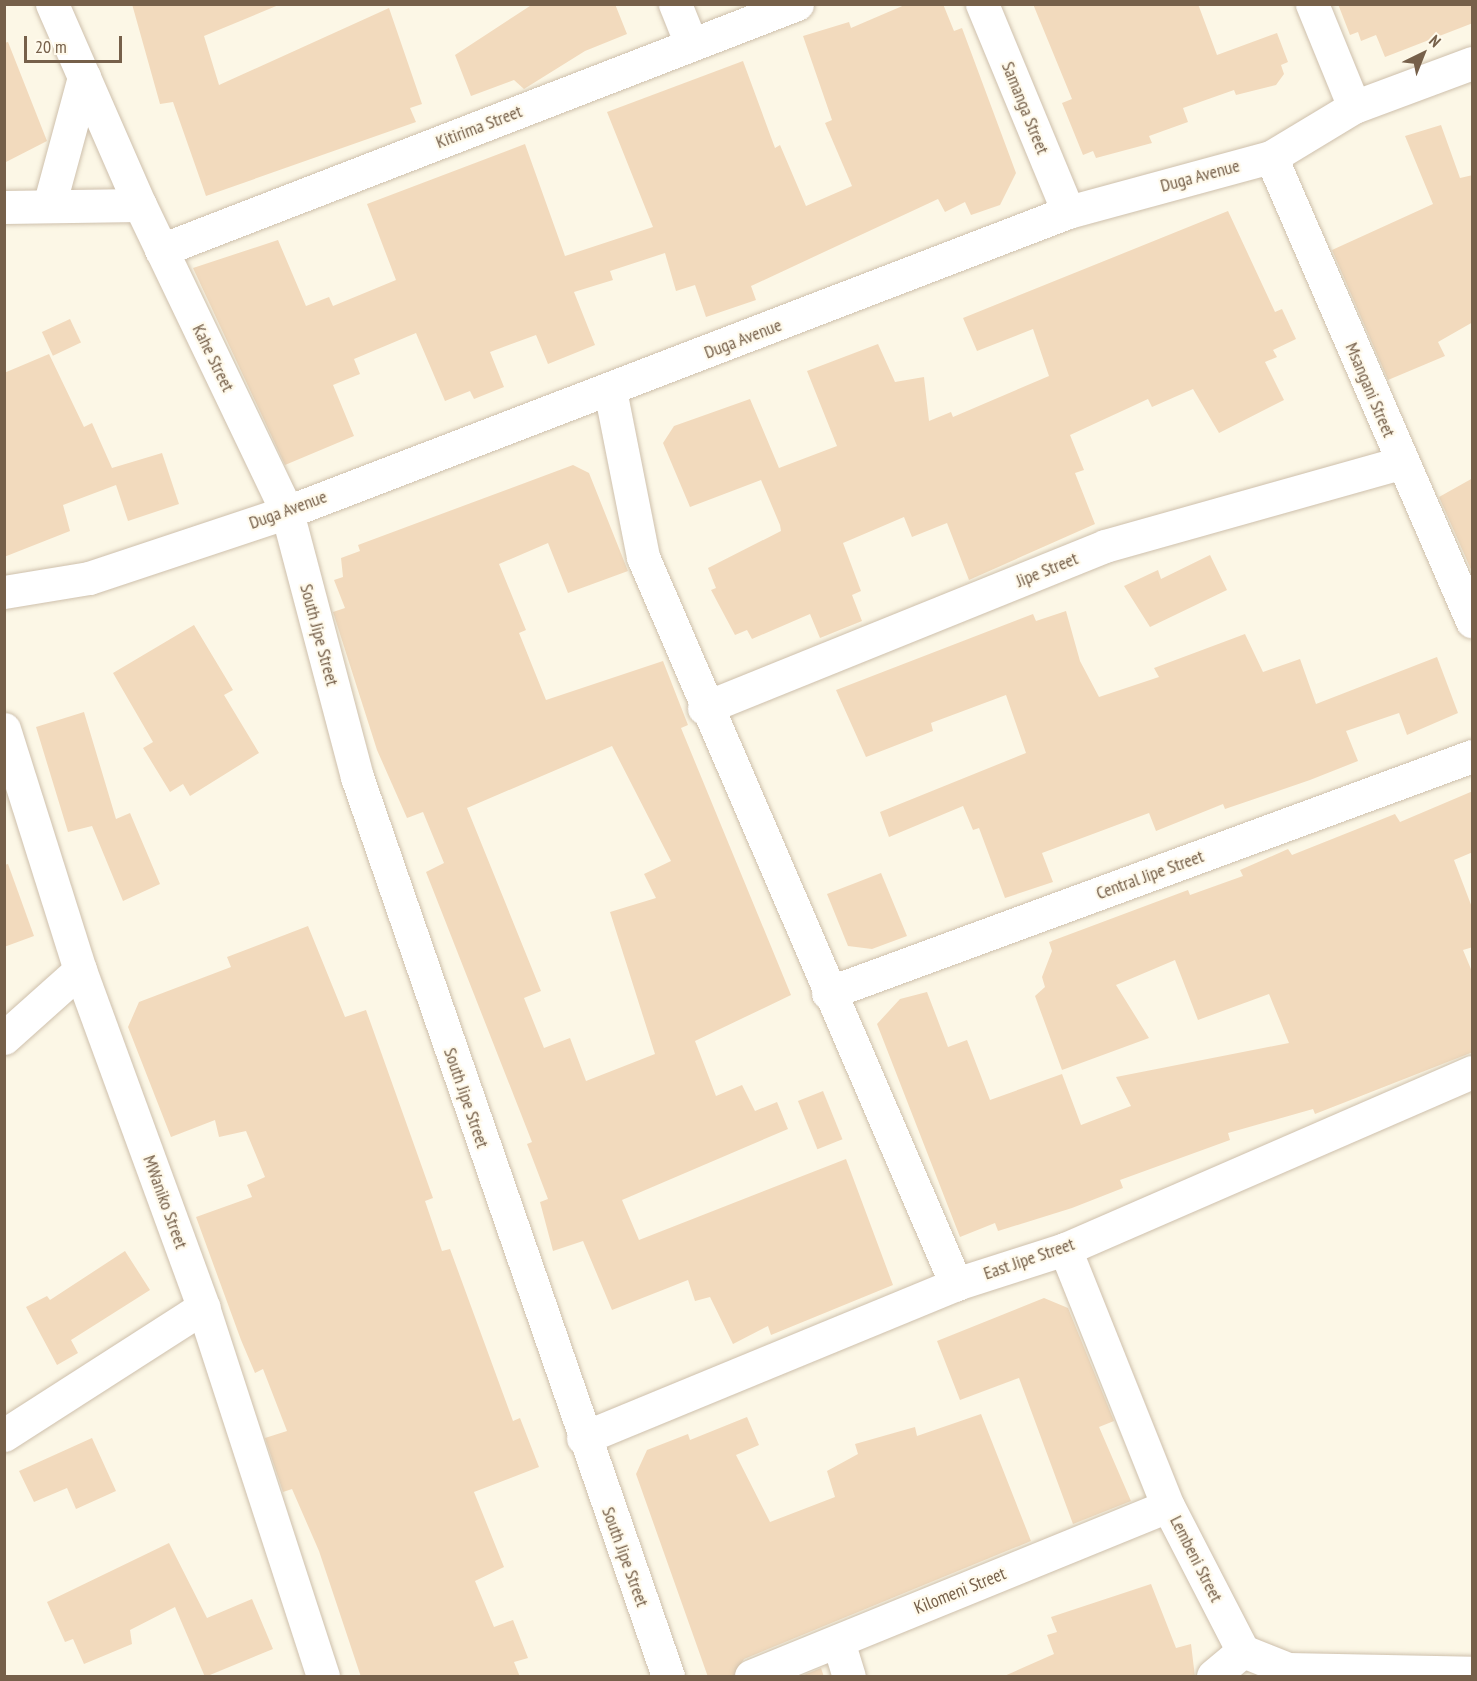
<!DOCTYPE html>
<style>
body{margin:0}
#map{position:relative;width:1477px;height:1681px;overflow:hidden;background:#fcf7e6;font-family:"PT Sans Narrow",sans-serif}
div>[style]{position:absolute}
.building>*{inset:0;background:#f2dabd;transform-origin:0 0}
.roads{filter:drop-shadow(0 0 2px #cec0ac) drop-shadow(0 0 2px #cec0ac)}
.minor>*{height:33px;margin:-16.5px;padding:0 16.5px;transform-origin:16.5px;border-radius:16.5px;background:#fff}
span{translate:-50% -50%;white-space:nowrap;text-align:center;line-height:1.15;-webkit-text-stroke:4.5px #fffaec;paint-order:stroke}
.street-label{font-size:18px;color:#76604a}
.frame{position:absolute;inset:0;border:6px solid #76604a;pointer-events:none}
.north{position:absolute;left:1393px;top:24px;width:60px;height:60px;-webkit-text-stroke:4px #fffaec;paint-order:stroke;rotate:43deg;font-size:16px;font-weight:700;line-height:24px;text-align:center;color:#76604a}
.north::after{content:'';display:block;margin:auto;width:21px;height:27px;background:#76604a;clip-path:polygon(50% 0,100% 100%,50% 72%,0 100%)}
.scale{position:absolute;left:24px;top:36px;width:98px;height:27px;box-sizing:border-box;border:3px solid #76604a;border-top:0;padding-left:8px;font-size:18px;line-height:21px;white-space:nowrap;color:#76604a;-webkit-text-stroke:4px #fffaec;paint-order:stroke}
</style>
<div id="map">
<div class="building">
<div style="clip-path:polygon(132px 4px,281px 4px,204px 36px,219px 85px,389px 8px,422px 104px,410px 108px,416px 122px,206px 196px,173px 102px,160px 104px)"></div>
<div style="clip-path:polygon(533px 4px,615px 4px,627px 34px,585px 51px,524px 89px,514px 80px,471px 96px,455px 55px)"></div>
<div style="clip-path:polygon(907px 4px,943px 4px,954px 31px,962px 28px,1016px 173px,1000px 205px,971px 215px,965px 202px,945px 212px,938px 199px,751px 286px,756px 300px,706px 317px,695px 285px,676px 291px,665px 253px,610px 271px,613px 280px,574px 292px,595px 345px,548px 364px,536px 335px,490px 352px,504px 387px,474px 399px,470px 391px,445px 401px,416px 333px,354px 359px,360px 374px,333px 385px,354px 436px,285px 465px,193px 268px,278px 240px,306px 306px,329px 297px,333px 306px,396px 280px,367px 204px,525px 144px,565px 256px,653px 227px,607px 112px,743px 61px,775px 148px,780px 145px,806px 206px,852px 186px,825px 123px,832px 120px,803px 36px,849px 22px,851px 28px)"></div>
<div style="clip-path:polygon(1033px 4px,1198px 4px,1217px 55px,1277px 33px,1288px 62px,1281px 65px,1284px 74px,1276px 85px,1236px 95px,1234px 90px,1183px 108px,1188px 122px,1149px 136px,1152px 143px,1096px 158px,1093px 151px,1083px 155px,1062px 103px,1072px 99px)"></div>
<div style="clip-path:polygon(1338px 4px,1473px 4px,1473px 23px,1385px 57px,1376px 35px,1361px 41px,1358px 32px,1350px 35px)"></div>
<div style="clip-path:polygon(8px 42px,47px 141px,4px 163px,4px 43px)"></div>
<div style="clip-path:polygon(1441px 125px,1460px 178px,1473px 175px,1473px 322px,1438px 342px,1445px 356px,1388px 380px,1332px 250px,1433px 204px,1405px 136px)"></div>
<div style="clip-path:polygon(1228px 211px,1275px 312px,1282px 309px,1296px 339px,1273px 350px,1277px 357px,1265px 362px,1284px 400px,1219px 433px,1193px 389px,1152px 407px,1148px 399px,1070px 435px,1084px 470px,1075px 473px,1095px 524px,969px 580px,947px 523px,912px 537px,904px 517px,843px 543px,861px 591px,852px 595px,862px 621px,820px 638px,810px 614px,752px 639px,747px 630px,735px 635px,711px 590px,716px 588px,708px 568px,781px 531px,780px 525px,761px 480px,690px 507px,663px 443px,674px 426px,750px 399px,779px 468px,837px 446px,807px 371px,878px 344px,895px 382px,924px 377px,929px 421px,951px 412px,953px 417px,1049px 376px,1033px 329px,977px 351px,963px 318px)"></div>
<div style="left:70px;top:319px;width:26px;height:31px;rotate:65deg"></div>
<div style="clip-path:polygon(49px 354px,84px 427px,92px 423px,112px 468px,162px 453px,179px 504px,128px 521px,116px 485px,63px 505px,70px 531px,4px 557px,4px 373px)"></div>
<div style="clip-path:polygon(evenodd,573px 465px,589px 473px,628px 571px,568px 593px,548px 543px,499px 564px,526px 630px,519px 633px,546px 700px,663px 661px,688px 725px,681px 728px,791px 995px,695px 1041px,716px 1096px,742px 1085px,755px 1111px,777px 1102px,788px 1129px,622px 1200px,639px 1240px,846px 1159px,893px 1285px,771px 1335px,768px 1326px,733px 1344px,710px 1297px,695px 1301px,688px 1280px,612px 1310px,583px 1241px,553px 1251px,540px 1202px,548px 1199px,527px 1144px,532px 1142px,426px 872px,444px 863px,423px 812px,407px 818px,377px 750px,333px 612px,345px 608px,334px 580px,343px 577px,341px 558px,360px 551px,358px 545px,573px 465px,612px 746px,671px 861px,644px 874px,656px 898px,610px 912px,655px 1054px,586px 1081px,570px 1038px,544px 1048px,524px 998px,541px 991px,467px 808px,612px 746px)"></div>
<div style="clip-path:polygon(1473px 478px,1473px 574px,1439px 497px)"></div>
<div style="clip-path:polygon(1210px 555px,1227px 590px,1150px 627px,1124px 586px,1158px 570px,1161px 579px)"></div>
<div style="clip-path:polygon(1066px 611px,1080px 661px,1099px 697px,1159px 677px,1154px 668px,1245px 634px,1263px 672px,1300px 659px,1316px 704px,1437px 657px,1458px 713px,1407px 735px,1399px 713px,1346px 731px,1358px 761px,1310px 780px,1225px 809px,1223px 804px,1156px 831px,1149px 813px,1042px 853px,1053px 882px,1005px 898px,979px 828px,973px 830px,963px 806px,889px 837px,880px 812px,1026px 753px,1006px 695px,931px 723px,933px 731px,866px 757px,836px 690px,1033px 614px,1036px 621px)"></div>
<div style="clip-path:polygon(194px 625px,233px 690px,224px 695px,259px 753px,190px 796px,183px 784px,170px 792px,143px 748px,153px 742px,113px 673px)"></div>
<div style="clip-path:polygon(84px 712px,116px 819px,130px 813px,160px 884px,123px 901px,92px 826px,68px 832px,36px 727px)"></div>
<div style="clip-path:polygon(1473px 791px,1473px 852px,1454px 860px,1473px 910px,1473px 947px,1463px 950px,1473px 974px,1473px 1052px,1315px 1114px,1313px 1109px,1228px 1133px,1230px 1140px,1120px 1180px,1123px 1188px,1072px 1208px,998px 1231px,995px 1223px,960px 1237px,877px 1024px,900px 999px,927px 992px,948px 1047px,967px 1040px,990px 1100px,1062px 1074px,1081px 1125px,1131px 1106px,1116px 1077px,1289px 1043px,1269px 994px,1198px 1020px,1175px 960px,1116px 985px,1149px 1038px,1062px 1070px,1035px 996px,1045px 987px,1042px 977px,1052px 951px,1049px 942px,1188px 890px,1190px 895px,1243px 876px,1240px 870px,1288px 849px,1292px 855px,1395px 814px,1400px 822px)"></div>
<div style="clip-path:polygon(8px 864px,34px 936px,4px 947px,4px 865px)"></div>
<div style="clip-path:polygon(881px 873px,907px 936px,872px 949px,848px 946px,827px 894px)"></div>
<div style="clip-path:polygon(308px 926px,345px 1017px,366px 1010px,433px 1198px,425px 1201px,442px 1251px,450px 1249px,513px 1421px,520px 1418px,539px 1467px,474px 1492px,504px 1567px,475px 1581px,494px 1627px,513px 1620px,528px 1658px,514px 1662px,520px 1677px,361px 1677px,319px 1551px,292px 1489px,283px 1492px,265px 1438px,287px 1431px,263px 1369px,255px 1373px,241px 1340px,196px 1217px,252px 1197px,247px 1185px,265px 1177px,246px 1131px,219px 1137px,215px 1120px,171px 1137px,128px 1027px,139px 1002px,231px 967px,227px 957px)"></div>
<div style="left:823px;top:1091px;width:52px;height:27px;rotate:68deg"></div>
<div style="clip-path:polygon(125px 1251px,150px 1290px,71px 1340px,78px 1353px,57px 1365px,26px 1307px,47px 1296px,50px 1300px)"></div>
<div style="clip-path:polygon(1044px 1298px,1068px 1308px,1114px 1421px,1099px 1427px,1131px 1501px,1073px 1524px,1019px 1378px,960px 1400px,937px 1341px)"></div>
<div style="clip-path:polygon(981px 1414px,1031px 1541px,744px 1659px,733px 1677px,708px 1677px,636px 1474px,647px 1450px,688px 1434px,690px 1440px,747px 1417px,759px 1445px,736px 1455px,770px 1522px,835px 1497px,827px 1471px,858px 1454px,855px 1444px,915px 1427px,917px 1436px)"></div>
<div style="clip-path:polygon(92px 1438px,116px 1491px,76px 1509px,67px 1488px,34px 1502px,19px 1471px)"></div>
<div style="clip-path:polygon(169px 1543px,207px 1618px,252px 1599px,273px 1649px,205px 1677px,175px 1607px,130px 1630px,132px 1644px,84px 1664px,73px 1639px,65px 1642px,47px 1602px)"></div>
<div style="clip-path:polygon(1151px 1584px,1176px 1648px,1191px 1644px,1195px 1677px,1002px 1677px,1054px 1654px,1047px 1635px,1057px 1632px,1051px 1617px)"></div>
<div style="clip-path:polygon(821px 1668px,824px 1677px,799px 1677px)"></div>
</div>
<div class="roads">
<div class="minor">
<div style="left:52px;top:4px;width:219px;rotate:66.4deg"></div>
<div style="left:675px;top:4px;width:43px;rotate:68.2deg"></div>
<div style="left:982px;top:4px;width:225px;rotate:67.5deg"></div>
<div style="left:1312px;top:4px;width:111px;rotate:67.8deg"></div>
<div style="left:1271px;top:157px;width:506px;rotate:66.58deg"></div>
<div style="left:49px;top:206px;width:134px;rotate:-74.8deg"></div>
<div style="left:4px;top:207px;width:136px;rotate:-0.8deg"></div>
<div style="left:140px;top:205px;width:340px;rotate:64.4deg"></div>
<div style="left:287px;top:512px;width:274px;rotate:75.2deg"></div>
<div style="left:357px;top:777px;width:951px;rotate:70.92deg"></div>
<div style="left:161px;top:250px;width:682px;rotate:-21.15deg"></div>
<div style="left:610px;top:390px;width:170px;rotate:78.8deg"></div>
<div style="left:643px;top:557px;width:792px;rotate:66.71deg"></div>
<div style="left:4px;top:592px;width:86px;rotate:-9.4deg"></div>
<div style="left:89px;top:578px;width:209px;rotate:-18.4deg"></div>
<div style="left:287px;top:512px;width:837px;rotate:-21.01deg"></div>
<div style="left:1068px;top:212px;width:210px;rotate:-15.2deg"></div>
<div style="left:1271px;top:157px;width:97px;rotate:-31.1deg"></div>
<div style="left:1354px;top:107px;width:126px;rotate:-20.4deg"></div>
<div style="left:704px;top:708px;width:432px;rotate:-22deg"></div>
<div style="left:1105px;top:546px;width:307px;rotate:-15.7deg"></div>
<div style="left:4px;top:729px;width:253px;rotate:72.5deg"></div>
<div style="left:80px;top:970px;width:359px;rotate:69.9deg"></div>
<div style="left:203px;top:1307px;width:388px;rotate:72deg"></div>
<div style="left:828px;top:993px;width:686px;rotate:-20.2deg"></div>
<div style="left:4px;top:1038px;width:102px;rotate:-41.8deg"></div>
<div style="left:1065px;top:1249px;width:277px;rotate:68.2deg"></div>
<div style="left:1168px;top:1506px;width:163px;rotate:62.7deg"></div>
<div style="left:1243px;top:1651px;width:48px;rotate:21.8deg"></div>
<div style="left:1288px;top:1669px;width:184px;rotate:1.2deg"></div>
<div style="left:4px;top:1435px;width:237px;rotate:-32.7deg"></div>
<div style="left:583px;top:1438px;width:404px;rotate:-22.4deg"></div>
<div style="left:956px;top:1284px;width:114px;rotate:-17.8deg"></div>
<div style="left:1065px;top:1249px;width:444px;rotate:-23.5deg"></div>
<div style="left:838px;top:1641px;width:37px;rotate:73deg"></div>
<div style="left:751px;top:1676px;width:450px;rotate:-22.2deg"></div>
<div style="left:1213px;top:1676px;width:39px;rotate:-40deg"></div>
</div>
</div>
<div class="street-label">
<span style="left:1025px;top:108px;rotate:68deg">Samanga Street</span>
<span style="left:479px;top:127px;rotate:-21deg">Kitirima Street</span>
<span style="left:1200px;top:176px;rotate:-15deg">Duga Avenue</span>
<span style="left:743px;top:339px;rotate:-21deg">Duga Avenue</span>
<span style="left:213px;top:358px;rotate:64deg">Kahe Street</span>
<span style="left:1370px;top:390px;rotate:67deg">Msangani Street</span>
<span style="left:288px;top:510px;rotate:-20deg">Duga Avenue</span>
<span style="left:1047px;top:570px;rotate:-22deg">Jipe Street</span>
<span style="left:319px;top:635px;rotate:75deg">South Jipe Street</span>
<span style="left:1150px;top:875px;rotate:-20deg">Central Jipe Street</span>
<span style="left:466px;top:1098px;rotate:71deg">South Jipe Street</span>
<span style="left:165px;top:1202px;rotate:70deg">MWaniko Street</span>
<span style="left:1029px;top:1259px;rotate:-19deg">East Jipe Street</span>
<span style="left:625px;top:1557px;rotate:70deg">South Jipe Street</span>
<span style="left:1196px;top:1559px;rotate:63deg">Lembeni Street</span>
<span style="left:960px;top:1591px;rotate:-22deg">Kilomeni Street</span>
</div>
<div class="frame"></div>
<div class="north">N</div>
<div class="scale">20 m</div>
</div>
